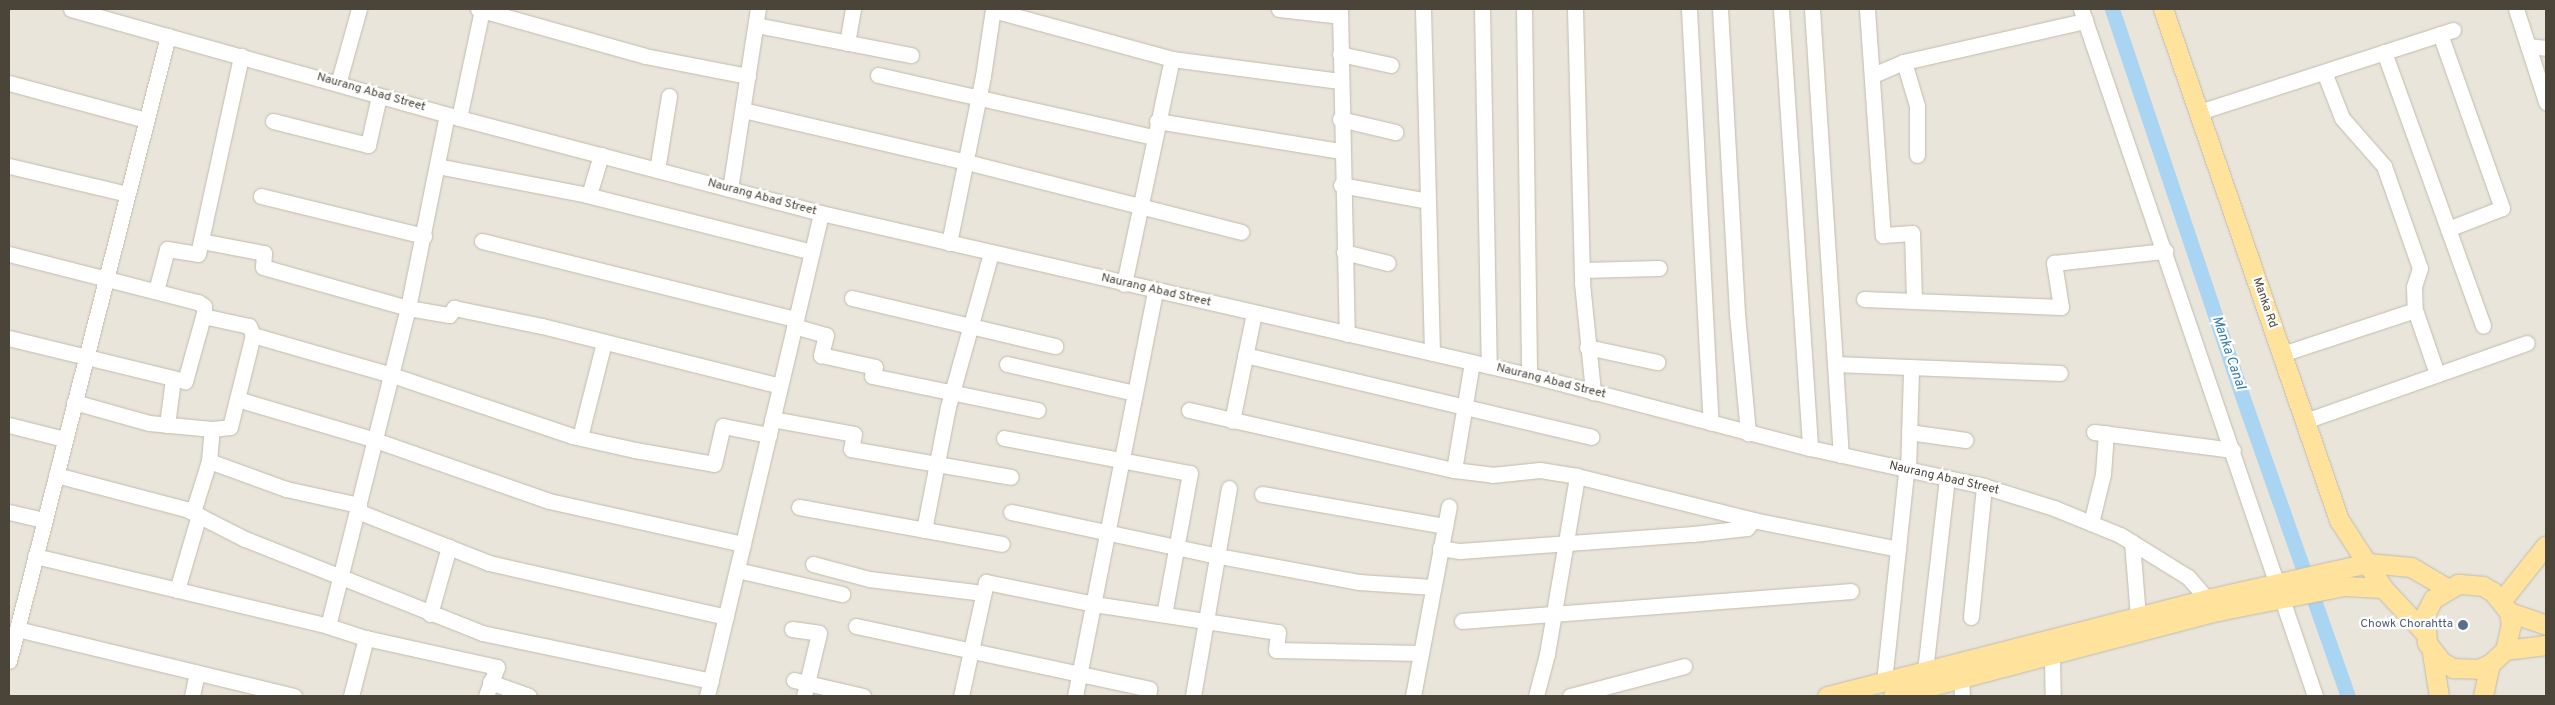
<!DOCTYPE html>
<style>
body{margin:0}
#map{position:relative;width:2555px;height:705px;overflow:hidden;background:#f6f3ec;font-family:Overpass,sans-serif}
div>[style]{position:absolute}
.residential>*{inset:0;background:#eae5da;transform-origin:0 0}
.canal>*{height:15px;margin:-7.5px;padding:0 7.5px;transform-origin:7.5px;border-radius:7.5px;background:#a9d4f2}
.roads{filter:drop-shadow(0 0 1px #c2bbae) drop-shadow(0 0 1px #c2bbae)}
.minor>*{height:15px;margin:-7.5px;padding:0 7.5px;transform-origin:7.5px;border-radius:7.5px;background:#fff}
.major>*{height:19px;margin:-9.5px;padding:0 9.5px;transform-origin:9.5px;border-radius:9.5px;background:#ffe39c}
.dots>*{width:14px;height:14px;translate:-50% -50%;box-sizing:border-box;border:2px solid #fff;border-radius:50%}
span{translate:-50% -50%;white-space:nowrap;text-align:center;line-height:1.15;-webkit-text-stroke:4.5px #fff;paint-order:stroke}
.street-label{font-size:12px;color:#4b4439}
.service-label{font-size:12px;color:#4e5e75}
.right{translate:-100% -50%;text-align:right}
.water-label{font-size:14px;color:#2e7ab2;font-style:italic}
.frame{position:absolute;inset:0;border:10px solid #4b4439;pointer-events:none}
</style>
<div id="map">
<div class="residential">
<div style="left:9px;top:9px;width:2537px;height:687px"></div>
</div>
<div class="canal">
<div style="left:2112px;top:9px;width:417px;rotate:71.4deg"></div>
<div style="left:2245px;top:404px;width:310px;rotate:70.6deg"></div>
</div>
<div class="roads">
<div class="minor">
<div style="left:71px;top:9px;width:403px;rotate:15.7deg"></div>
<div style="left:459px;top:118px;width:374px;rotate:14.7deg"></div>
<div style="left:821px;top:213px;width:726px;rotate:12.89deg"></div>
<div style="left:1529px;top:375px;width:290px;rotate:14.6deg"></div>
<div style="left:1810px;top:448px;width:174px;rotate:12.3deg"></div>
<div style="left:1980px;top:485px;width:77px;rotate:17.3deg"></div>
<div style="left:2054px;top:508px;width:71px;rotate:22.2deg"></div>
<div style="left:2120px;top:535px;width:80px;rotate:31.7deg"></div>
<div style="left:2188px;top:577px;width:37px;rotate:49deg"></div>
<div style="left:478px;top:9px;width:173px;rotate:15.7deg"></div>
<div style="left:645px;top:56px;width:105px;rotate:11deg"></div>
<div style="left:1279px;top:9px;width:61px;rotate:6.5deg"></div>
<div style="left:1340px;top:9px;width:325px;rotate:88.8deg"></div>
<div style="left:1423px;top:9px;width:344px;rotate:88.5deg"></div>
<div style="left:1482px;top:9px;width:357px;rotate:88.9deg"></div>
<div style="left:1524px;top:9px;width:366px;rotate:89.2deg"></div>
<div style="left:1575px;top:9px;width:274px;rotate:88.5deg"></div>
<div style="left:1582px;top:283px;width:110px;rotate:84.2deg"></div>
<div style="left:1689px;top:9px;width:414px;rotate:87deg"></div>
<div style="left:1720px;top:9px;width:305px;rotate:86.8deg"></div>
<div style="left:1737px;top:314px;width:120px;rotate:84.7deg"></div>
<div style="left:1781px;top:9px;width:440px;rotate:86.2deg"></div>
<div style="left:1812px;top:9px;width:447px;rotate:86.3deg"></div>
<div style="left:1867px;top:9px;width:227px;rotate:86deg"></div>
<div style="left:1883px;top:235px;width:29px;rotate:-4deg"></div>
<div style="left:1912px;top:233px;width:68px;rotate:88.3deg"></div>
<div style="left:2081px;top:9px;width:726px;rotate:71.19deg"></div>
<div style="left:2516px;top:9px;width:98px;rotate:72.1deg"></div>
<div style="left:993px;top:10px;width:186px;rotate:15.3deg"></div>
<div style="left:1172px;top:59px;width:169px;rotate:7.5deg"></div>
<div style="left:756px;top:25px;width:158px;rotate:11deg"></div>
<div style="left:2440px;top:34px;width:185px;rotate:70.4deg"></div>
<div style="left:2502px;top:208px;width:58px;rotate:158.7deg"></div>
<div style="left:847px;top:43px;width:35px;rotate:-80deg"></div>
<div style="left:2528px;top:46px;width:18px;rotate:6deg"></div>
<div style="left:2384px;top:52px;width:291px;rotate:70.1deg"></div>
<div style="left:1340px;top:54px;width:52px;rotate:12.2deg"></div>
<div style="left:1904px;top:62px;width:46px;rotate:73.5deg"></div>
<div style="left:1917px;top:106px;width:49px;rotate:90deg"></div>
<div style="left:2324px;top:72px;width:49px;rotate:68.6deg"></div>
<div style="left:2342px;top:118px;width:64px;rotate:48.8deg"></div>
<div style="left:2384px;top:166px;width:108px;rotate:70.6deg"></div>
<div style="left:2420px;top:268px;width:20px;rotate:108deg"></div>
<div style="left:2414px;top:287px;width:23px;rotate:88deg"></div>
<div style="left:2415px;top:310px;width:68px;rotate:71deg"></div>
<div style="left:878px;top:75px;width:282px;rotate:12.7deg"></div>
<div style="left:1873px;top:75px;width:34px;rotate:-23deg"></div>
<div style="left:1904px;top:62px;width:186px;rotate:-12.8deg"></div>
<div style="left:9px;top:83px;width:142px;rotate:15.1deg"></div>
<div style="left:338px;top:84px;width:78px;rotate:-74.4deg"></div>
<div style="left:743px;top:110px;width:230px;rotate:13.1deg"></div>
<div style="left:967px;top:162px;width:283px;rotate:14.3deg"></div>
<div style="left:2199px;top:112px;width:267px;rotate:-17.9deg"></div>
<div style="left:459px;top:118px;width:110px;rotate:-78deg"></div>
<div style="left:1340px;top:119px;width:57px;rotate:13.3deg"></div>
<div style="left:273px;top:121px;width:98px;rotate:14.2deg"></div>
<div style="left:368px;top:145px;width:50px;rotate:-77.3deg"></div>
<div style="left:1157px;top:121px;width:185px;rotate:9.3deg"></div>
<div style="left:9px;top:166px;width:121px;rotate:13.3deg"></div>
<div style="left:437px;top:166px;width:153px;rotate:10.9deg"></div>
<div style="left:587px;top:195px;width:232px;rotate:14.2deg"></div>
<div style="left:657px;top:170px;width:75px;rotate:-80.8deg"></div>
<div style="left:1341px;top:185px;width:88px;rotate:10.4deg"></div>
<div style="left:730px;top:189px;width:182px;rotate:-81.2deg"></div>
<div style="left:589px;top:195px;width:42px;rotate:-73.3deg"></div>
<div style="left:261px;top:196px;width:168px;rotate:13.8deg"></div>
<div style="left:201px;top:241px;width:64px;rotate:10.8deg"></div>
<div style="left:264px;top:253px;width:14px;rotate:94deg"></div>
<div style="left:263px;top:267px;width:151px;rotate:15.8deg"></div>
<div style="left:408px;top:308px;width:42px;rotate:9.7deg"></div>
<div style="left:449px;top:315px;width:9px;rotate:-54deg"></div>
<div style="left:454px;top:308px;width:90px;rotate:11.6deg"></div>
<div style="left:542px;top:326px;width:245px;rotate:14.1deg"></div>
<div style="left:482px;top:241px;width:324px;rotate:14deg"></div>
<div style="left:949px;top:243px;width:170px;rotate:-78.5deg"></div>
<div style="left:983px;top:76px;width:68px;rotate:-81.5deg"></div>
<div style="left:1344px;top:252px;width:45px;rotate:14deg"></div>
<div style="left:9px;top:254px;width:195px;rotate:14.3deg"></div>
<div style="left:198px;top:302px;width:7px;rotate:34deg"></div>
<div style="left:204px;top:306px;width:7px;rotate:90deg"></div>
<div style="left:204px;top:313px;width:71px;rotate:105.6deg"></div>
<div style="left:185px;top:381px;width:181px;rotate:-166.3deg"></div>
<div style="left:1582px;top:270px;width:77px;rotate:-1.5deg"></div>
<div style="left:1124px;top:284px;width:230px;rotate:-78deg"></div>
<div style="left:156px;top:291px;width:43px;rotate:-75.3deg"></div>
<div style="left:167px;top:249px;width:31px;rotate:9deg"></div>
<div style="left:198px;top:254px;width:203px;rotate:-77.7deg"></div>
<div style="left:852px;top:298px;width:209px;rotate:13.3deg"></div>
<div style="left:1864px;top:299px;width:197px;rotate:2.3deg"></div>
<div style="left:2061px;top:307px;width:45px;rotate:-99deg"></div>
<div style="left:2054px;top:263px;width:112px;rotate:-6.2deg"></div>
<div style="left:203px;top:316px;width:47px;rotate:12.3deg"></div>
<div style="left:249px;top:326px;width:10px;rotate:66deg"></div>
<div style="left:253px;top:335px;width:145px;rotate:16.1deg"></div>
<div style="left:392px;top:375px;width:190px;rotate:18.7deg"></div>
<div style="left:572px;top:436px;width:65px;rotate:12.5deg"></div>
<div style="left:635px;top:450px;width:80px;rotate:10deg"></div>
<div style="left:714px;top:464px;width:39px;rotate:-77deg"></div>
<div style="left:723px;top:426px;width:47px;rotate:11.1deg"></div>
<div style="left:794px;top:326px;width:33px;rotate:16deg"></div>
<div style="left:826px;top:335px;width:21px;rotate:104deg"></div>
<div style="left:821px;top:355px;width:55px;rotate:12.5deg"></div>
<div style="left:875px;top:367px;width:9px;rotate:108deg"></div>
<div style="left:872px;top:376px;width:169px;rotate:11.6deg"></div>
<div style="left:1587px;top:347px;width:72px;rotate:12.1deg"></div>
<div style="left:2282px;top:354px;width:140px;rotate:-18.3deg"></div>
<div style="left:1245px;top:355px;width:356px;rotate:13.3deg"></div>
<div style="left:1007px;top:364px;width:131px;rotate:12.8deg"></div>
<div style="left:1835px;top:364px;width:225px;rotate:2.3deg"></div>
<div style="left:237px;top:399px;width:144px;rotate:16.5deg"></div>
<div style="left:375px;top:440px;width:184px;rotate:19.3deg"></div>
<div style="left:549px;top:501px;width:199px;rotate:12.5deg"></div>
<div style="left:74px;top:402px;width:78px;rotate:15.6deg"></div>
<div style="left:149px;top:423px;width:63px;rotate:5.4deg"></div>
<div style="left:212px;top:429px;width:18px;rotate:-6deg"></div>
<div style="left:230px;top:427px;width:95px;rotate:-76deg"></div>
<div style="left:1189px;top:410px;width:272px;rotate:12.8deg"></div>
<div style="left:1454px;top:470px;width:38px;rotate:7deg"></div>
<div style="left:1492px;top:475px;width:48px;rotate:-5.9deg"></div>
<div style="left:1540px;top:470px;width:37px;rotate:9deg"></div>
<div style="left:1577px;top:476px;width:181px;rotate:14deg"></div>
<div style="left:1753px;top:520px;width:148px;rotate:11.3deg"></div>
<div style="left:772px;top:419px;width:83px;rotate:10.4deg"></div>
<div style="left:854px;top:434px;width:15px;rotate:101deg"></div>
<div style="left:851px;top:449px;width:162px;rotate:9.9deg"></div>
<div style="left:1232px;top:421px;width:110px;rotate:-78.5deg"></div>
<div style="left:2305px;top:421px;width:235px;rotate:-19.4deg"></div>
<div style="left:9px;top:425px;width:57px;rotate:14.3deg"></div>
<div style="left:167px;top:425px;width:46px;rotate:-82.6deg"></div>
<div style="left:1909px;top:432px;width:57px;rotate:8.1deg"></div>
<div style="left:2094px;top:432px;width:140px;rotate:7.4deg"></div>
<div style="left:580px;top:437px;width:98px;rotate:-75.8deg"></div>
<div style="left:1004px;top:438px;width:189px;rotate:10.7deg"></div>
<div style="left:1190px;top:473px;width:144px;rotate:100.4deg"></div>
<div style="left:209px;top:461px;width:82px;rotate:20deg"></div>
<div style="left:286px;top:489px;width:75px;rotate:12.4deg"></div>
<div style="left:1454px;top:470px;width:109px;rotate:-80.5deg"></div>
<div style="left:1908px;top:472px;width:103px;rotate:-88.3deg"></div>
<div style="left:56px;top:475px;width:134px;rotate:14.7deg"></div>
<div style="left:186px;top:509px;width:66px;rotate:27deg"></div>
<div style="left:245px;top:539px;width:255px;rotate:21.6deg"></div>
<div style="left:482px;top:633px;width:234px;rotate:11.8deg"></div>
<div style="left:1262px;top:494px;width:186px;rotate:9.9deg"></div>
<div style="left:799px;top:507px;width:206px;rotate:10.3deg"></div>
<div style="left:357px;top:511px;width:142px;rotate:21.5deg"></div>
<div style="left:489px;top:563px;width:243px;rotate:12.8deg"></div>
<div style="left:9px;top:512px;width:36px;rotate:13deg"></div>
<div style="left:193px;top:512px;width:53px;rotate:-72.6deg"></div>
<div style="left:209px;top:461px;width:32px;rotate:-85deg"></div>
<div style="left:1011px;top:512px;width:201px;rotate:12deg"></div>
<div style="left:1208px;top:554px;width:154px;rotate:10.5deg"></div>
<div style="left:1359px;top:582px;width:74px;rotate:3.9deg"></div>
<div style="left:2091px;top:523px;width:50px;rotate:-76.2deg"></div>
<div style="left:2103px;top:474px;width:41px;rotate:-85.8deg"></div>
<div style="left:924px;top:530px;width:125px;rotate:-79deg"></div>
<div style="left:948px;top:407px;width:160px;rotate:-74.4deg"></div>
<div style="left:2132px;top:542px;width:75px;rotate:85.4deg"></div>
<div style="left:1440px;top:548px;width:20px;rotate:9deg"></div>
<div style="left:1460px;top:551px;width:234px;rotate:-4.2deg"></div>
<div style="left:1693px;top:534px;width:54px;rotate:-6.3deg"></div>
<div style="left:1747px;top:528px;width:10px;rotate:-53deg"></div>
<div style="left:35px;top:556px;width:301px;rotate:13.4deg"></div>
<div style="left:328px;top:626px;width:40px;rotate:18deg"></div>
<div style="left:366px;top:638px;width:134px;rotate:12.5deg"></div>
<div style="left:497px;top:667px;width:31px;rotate:111deg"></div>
<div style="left:813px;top:564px;width:58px;rotate:15deg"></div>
<div style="left:869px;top:579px;width:115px;rotate:7deg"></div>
<div style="left:737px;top:570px;width:108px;rotate:12.9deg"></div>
<div style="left:177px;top:590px;width:78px;rotate:-73.7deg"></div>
<div style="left:430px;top:614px;width:70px;rotate:-74.2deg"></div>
<div style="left:1971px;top:617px;width:132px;rotate:-84.3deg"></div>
<div style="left:1462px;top:621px;width:390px;rotate:-4.4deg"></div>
<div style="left:328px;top:626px;width:328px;rotate:-75.9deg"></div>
<div style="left:408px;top:308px;width:197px;rotate:-78.6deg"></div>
<div style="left:856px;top:626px;width:300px;rotate:12.1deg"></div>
<div style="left:1149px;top:689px;width:7px;rotate:98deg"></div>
<div style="left:17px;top:629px;width:285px;rotate:13.6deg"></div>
<div style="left:792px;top:629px;width:27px;rotate:8deg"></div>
<div style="left:819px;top:633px;width:65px;rotate:103.4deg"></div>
<div style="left:2052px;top:657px;width:39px;rotate:89deg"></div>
<div style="left:9px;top:661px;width:645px;rotate:-75.73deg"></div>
<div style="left:1925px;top:671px;width:193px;rotate:-83.5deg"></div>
<div style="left:1961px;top:677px;width:19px;rotate:87deg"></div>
<div style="left:794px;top:680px;width:71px;rotate:13.1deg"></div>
<div style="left:490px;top:682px;width:41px;rotate:19.7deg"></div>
<div style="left:1884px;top:682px;width:212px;rotate:-84deg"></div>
<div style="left:192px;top:696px;width:24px;rotate:-78deg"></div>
<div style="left:351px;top:696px;width:60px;rotate:-75.5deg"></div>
<div style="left:707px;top:696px;width:496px;rotate:-76.7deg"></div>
<div style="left:961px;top:696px;width:117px;rotate:-77.6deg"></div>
<div style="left:986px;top:582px;width:110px;rotate:11.5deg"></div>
<div style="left:1094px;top:604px;width:186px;rotate:8.7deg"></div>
<div style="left:1278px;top:632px;width:18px;rotate:96deg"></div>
<div style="left:1276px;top:650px;width:144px;rotate:1.2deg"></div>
<div style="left:1075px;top:696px;width:413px;rotate:-78.8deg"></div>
<div style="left:1193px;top:696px;width:211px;rotate:-80.2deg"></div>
<div style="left:1413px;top:696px;width:193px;rotate:-79.3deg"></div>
<div style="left:1536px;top:696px;width:43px;rotate:-75.3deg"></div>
<div style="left:1547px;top:654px;width:181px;rotate:-80.4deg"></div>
<div style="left:1570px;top:696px;width:118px;rotate:-14.7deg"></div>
</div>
<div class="major">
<div style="left:2163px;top:9px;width:540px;rotate:71deg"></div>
<div style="left:2339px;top:520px;width:81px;rotate:57.1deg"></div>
<div style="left:2383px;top:588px;width:60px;rotate:47deg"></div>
<div style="left:2502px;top:600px;width:70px;rotate:-51.3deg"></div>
<div style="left:2509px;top:612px;width:39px;rotate:19deg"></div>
<div style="left:2505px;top:650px;width:26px;rotate:-77deg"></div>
<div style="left:2511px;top:625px;width:13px;rotate:-99deg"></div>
<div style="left:2509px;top:612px;width:26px;rotate:-129deg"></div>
<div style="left:2493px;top:592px;width:12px;rotate:-149deg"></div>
<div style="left:2483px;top:586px;width:25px;rotate:-175deg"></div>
<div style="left:2458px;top:584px;width:29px;rotate:149deg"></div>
<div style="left:2433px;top:599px;width:18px;rotate:117deg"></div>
<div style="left:2425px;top:615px;width:28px;rotate:86deg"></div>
<div style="left:2427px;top:643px;width:24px;rotate:52deg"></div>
<div style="left:2442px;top:662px;width:13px;rotate:29deg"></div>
<div style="left:2453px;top:668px;width:25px;rotate:2deg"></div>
<div style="left:2478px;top:669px;width:13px;rotate:-23deg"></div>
<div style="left:2490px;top:664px;width:21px;rotate:-43deg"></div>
<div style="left:2505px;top:650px;width:41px;rotate:-7deg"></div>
<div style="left:2432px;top:653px;width:44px;rotate:80.8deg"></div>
<div style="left:1827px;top:696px;width:392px;rotate:-14.3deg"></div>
<div style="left:2207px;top:599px;width:165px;rotate:-12.6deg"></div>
<div style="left:2368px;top:563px;width:43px;rotate:5.3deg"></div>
<div style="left:2411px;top:567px;width:42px;rotate:30.3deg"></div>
<div style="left:1893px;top:696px;width:336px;rotate:-14.7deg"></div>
<div style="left:2218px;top:611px;width:127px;rotate:-11.3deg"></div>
<div style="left:2343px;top:586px;width:40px;rotate:2.9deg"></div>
<div style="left:2483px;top:696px;width:33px;rotate:-78deg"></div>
</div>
</div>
<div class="dots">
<div style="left:2463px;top:625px;background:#5c6f8a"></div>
</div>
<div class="street-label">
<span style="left:371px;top:93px;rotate:16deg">Naurang Abad Street</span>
<span style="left:762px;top:198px;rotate:15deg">Naurang Abad Street</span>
<span style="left:1156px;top:291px;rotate:13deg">Naurang Abad Street</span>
<span style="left:2264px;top:303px;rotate:71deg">Manka Rd</span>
<span style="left:1551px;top:382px;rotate:14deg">Naurang Abad Street</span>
<span style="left:1944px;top:479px;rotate:13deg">Naurang Abad Street</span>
</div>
<div class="service-label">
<span class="right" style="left:2453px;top:625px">Chowk Chorahtta</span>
</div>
<div class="water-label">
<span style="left:2228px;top:353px;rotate:71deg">Manka Canal</span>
</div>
<div class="frame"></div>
</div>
